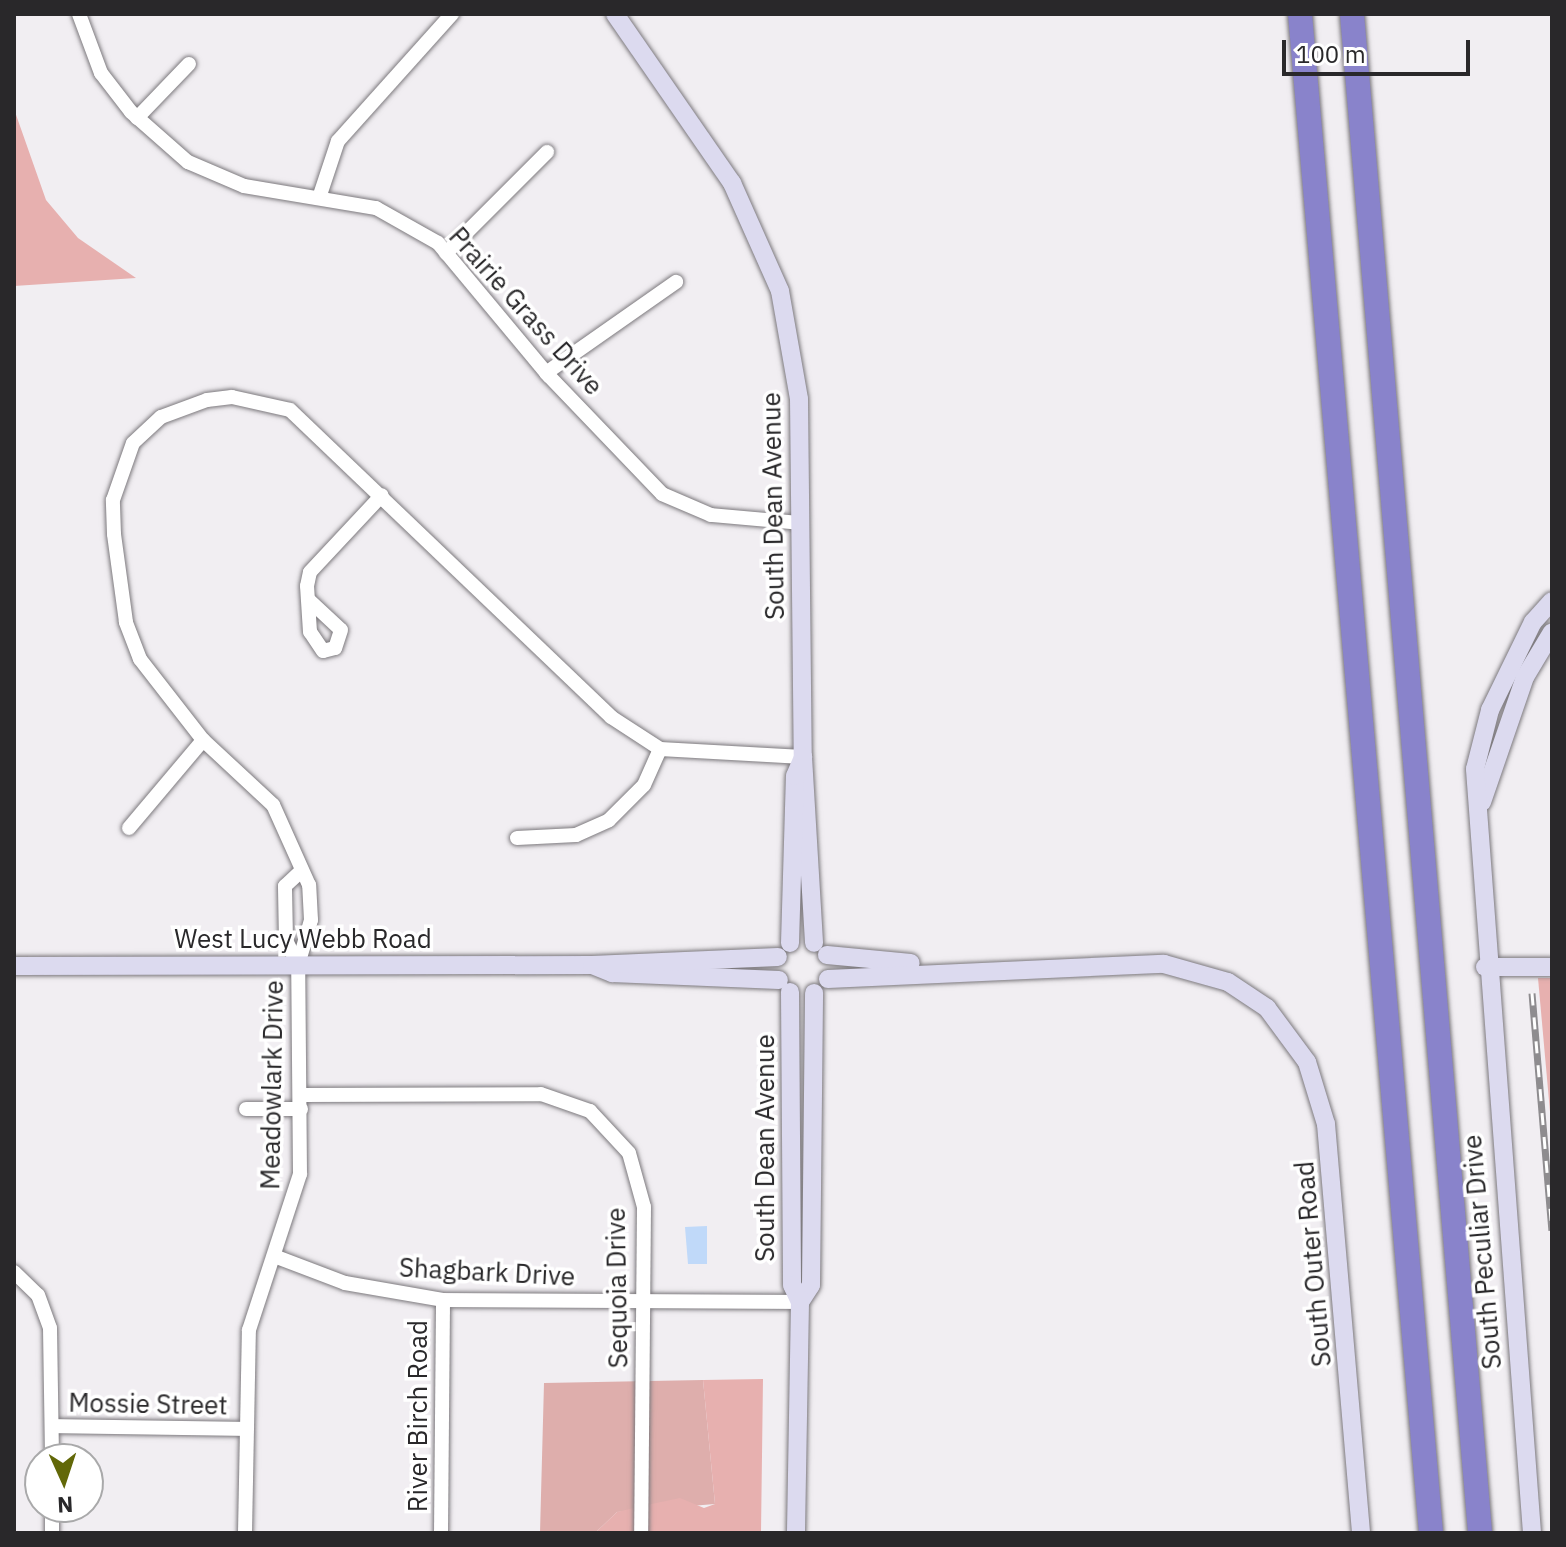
<!DOCTYPE html>
<style>
body{margin:0}
#map{position:relative;width:1566px;height:1547px;overflow:hidden;background:#f1eef2;font-family:"IBM Plex Sans",sans-serif}
div>[style]{position:absolute}
.green>*{inset:0;background:#deaeac}
.forest>*{inset:0;background:#e7b0af}
.water>*{inset:0;background:#c0d9f9}
.roads{filter:drop-shadow(0 0 2px #7c797d) drop-shadow(0 0 2px #7c797d)}
.street>*{height:14px;margin:-7px;padding:0 7px;transform-origin:7px;border-radius:7px;background:#fff}
.secondary>*{height:18px;margin:-9px;padding:0 9px;transform-origin:9px;border-radius:9px;background:#dcdaef}
.highway>*{height:24px;margin:-12px;padding:0 12px;transform-origin:12px;border-radius:12px;background:#8983cb}
.rail>*{height:7px;margin-top:-3.5px;transform-origin:0;background:repeating-linear-gradient(90deg,#fff 0 12px,#8e8c8f 0 24px);box-sizing:border-box;border-block:2px solid #8e8c8f}
span{translate:-50% -50%;white-space:nowrap;text-align:center;line-height:1.15;-webkit-text-stroke:7px #fff;paint-order:stroke}
.street-label{font-size:26px;color:#29282a}
.frame{position:absolute;inset:0;border:16px solid #29282a;pointer-events:none}
.north{position:absolute;left:24px;top:1443px;width:80px;height:80px;box-sizing:border-box;background:#fff;border:2px solid #a9a9aa;border-radius:50%;rotate:177deg;font-size:22px;font-weight:700;line-height:32px;text-align:center;color:#29282a}
.north::after{content:'';display:block;margin:auto;width:28px;height:36px;background:#626808;clip-path:polygon(50% 0,100% 100%,50% 72%,0 100%)}
.scale{position:absolute;left:1282px;top:40px;width:188px;height:36px;box-sizing:border-box;border:4px solid #29282a;border-top:0;padding-left:10px;font-size:24px;line-height:28px;white-space:nowrap;color:#29282a;-webkit-text-stroke:6px #fff;paint-order:stroke}
</style>
<div id="map">
<div class="green">
<div style="clip-path:polygon(703px 1380px,715px 1504px,617px 1512px,595px 1533px,540px 1533px,544px 1383px)"></div>
</div>
<div class="forest">
<div style="clip-path:polygon(14px 109px,46px 200px,78px 238px,136px 278px,14px 286px)"></div>
<div style="clip-path:polygon(1538px 978px,1552px 978px,1552px 1134px)"></div>
<div style="clip-path:polygon(763px 1379px,761px 1533px,595px 1533px,617px 1512px,642px 1506px,680px 1498px,704px 1508px,715px 1504px,703px 1380px)"></div>
</div>
<div class="water">
<div style="clip-path:polygon(707px 1226px,707px 1264px,688px 1264px,685px 1227px)"></div>
</div>
<div class="roads">
<div class="street">
<div style="left:79px;top:14px;width:63px;rotate:69.6deg"></div>
<div style="left:101px;top:73px;width:49px;rotate:52.4deg"></div>
<div style="left:131px;top:112px;width:76px;rotate:41.3deg"></div>
<div style="left:188px;top:162px;width:61px;rotate:23.2deg"></div>
<div style="left:244px;top:186px;width:134px;rotate:9.5deg"></div>
<div style="left:376px;top:208px;width:71px;rotate:29.4deg"></div>
<div style="left:438px;top:243px;width:173px;rotate:50.2deg"></div>
<div style="left:549px;top:376px;width:163px;rotate:46.2deg"></div>
<div style="left:662px;top:494px;width:53px;rotate:23.2deg"></div>
<div style="left:711px;top:515px;width:90px;rotate:5.1deg"></div>
<div style="left:137px;top:118px;width:75px;rotate:-46.1deg"></div>
<div style="left:319px;top:198px;width:60px;rotate:-71.6deg"></div>
<div style="left:338px;top:141px;width:171px;rotate:-48.1deg"></div>
<div style="left:446px;top:253px;width:143px;rotate:-45deg"></div>
<div style="left:546px;top:373px;width:159px;rotate:-35deg"></div>
<div style="left:310px;top:601px;width:42px;rotate:43.1deg"></div>
<div style="left:341px;top:630px;width:19px;rotate:108deg"></div>
<div style="left:335px;top:648px;width:12px;rotate:166deg"></div>
<div style="left:323px;top:651px;width:23px;rotate:-124deg"></div>
<div style="left:310px;top:632px;width:46px;rotate:-93.7deg"></div>
<div style="left:307px;top:586px;width:14px;rotate:-78deg"></div>
<div style="left:310px;top:572px;width:105px;rotate:-46.9deg"></div>
<div style="left:129px;top:828px;width:115px;rotate:-49.9deg"></div>
<div style="left:517px;top:838px;width:59px;rotate:-2.9deg"></div>
<div style="left:576px;top:835px;width:36px;rotate:-24deg"></div>
<div style="left:609px;top:820px;width:49px;rotate:-45deg"></div>
<div style="left:644px;top:785px;width:39px;rotate:-66deg"></div>
<div style="left:298px;top:965px;width:28px;rotate:-116deg"></div>
<div style="left:286px;top:940px;width:54px;rotate:-91.1deg"></div>
<div style="left:285px;top:886px;width:19px;rotate:-43deg"></div>
<div style="left:301px;top:1095px;width:240px;rotate:-0.2deg"></div>
<div style="left:541px;top:1094px;width:52px;rotate:19.1deg"></div>
<div style="left:590px;top:1111px;width:57px;rotate:47.1deg"></div>
<div style="left:629px;top:1153px;width:56px;rotate:74.5deg"></div>
<div style="left:644px;top:1207px;width:326px;rotate:90.5deg"></div>
<div style="left:246px;top:1109px;width:55px"></div>
<div style="left:274px;top:1256px;width:76px;rotate:20.8deg"></div>
<div style="left:345px;top:1283px;width:99px;rotate:9.8deg"></div>
<div style="left:443px;top:1300px;width:357px;rotate:0.3deg"></div>
<div style="left:14px;top:1272px;width:33px;rotate:44deg"></div>
<div style="left:38px;top:1295px;width:35px;rotate:70deg"></div>
<div style="left:50px;top:1328px;width:131px;rotate:89.1deg"></div>
<div style="left:53px;top:1426px;width:191px;rotate:0.9deg"></div>
<div style="left:52px;top:1533px;width:26px;rotate:-90deg"></div>
<div style="left:245px;top:1533px;width:203px;rotate:-88.9deg"></div>
<div style="left:249px;top:1330px;width:164px;rotate:-71.9deg"></div>
<div style="left:300px;top:1174px;width:209px;rotate:-90.5deg"></div>
<div style="left:298px;top:965px;width:47px;rotate:-73.9deg"></div>
<div style="left:311px;top:920px;width:35px;rotate:-93deg"></div>
<div style="left:309px;top:885px;width:88px;rotate:-114.2deg"></div>
<div style="left:273px;top:805px;width:96px;rotate:-137.1deg"></div>
<div style="left:203px;top:740px;width:103px;rotate:-127.9deg"></div>
<div style="left:140px;top:659px;width:40px;rotate:-111deg"></div>
<div style="left:126px;top:622px;width:89px;rotate:-97.8deg"></div>
<div style="left:114px;top:534px;width:34px;rotate:-92deg"></div>
<div style="left:113px;top:500px;width:60px;rotate:-70.7deg"></div>
<div style="left:133px;top:443px;width:38px;rotate:-43deg"></div>
<div style="left:161px;top:417px;width:49px;rotate:-20.3deg"></div>
<div style="left:207px;top:400px;width:25px;rotate:-7deg"></div>
<div style="left:232px;top:397px;width:59px;rotate:12.6deg"></div>
<div style="left:290px;top:410px;width:444px;rotate:43.7deg"></div>
<div style="left:611px;top:717px;width:59px;rotate:33.1deg"></div>
<div style="left:660px;top:749px;width:143px;rotate:3.2deg"></div>
<div style="left:441px;top:1533px;width:233px;rotate:-89.5deg"></div>
</div>
<div class="secondary">
<div style="left:615px;top:14px;width:206px;rotate:55.3deg"></div>
<div style="left:732px;top:183px;width:118px;rotate:66deg"></div>
<div style="left:780px;top:291px;width:110px;rotate:80deg"></div>
<div style="left:799px;top:399px;width:358px;rotate:89.4deg"></div>
<div style="left:803px;top:757px;width:186px;rotate:86.6deg"></div>
<div style="left:1482px;top:802px;width:132px;rotate:-71deg"></div>
<div style="left:1525px;top:677px;width:52px;rotate:-59deg"></div>
<div style="left:790px;top:943px;width:167px;rotate:-88.3deg"></div>
<div style="left:795px;top:776px;width:21px;rotate:-67deg"></div>
<div style="left:827px;top:955px;width:84px;rotate:5.4deg"></div>
<div style="left:592px;top:965px;width:22px;rotate:22deg"></div>
<div style="left:612px;top:973px;width:167px;rotate:2.4deg"></div>
<div style="left:14px;top:966px;width:578px;rotate:-0.1deg"></div>
<div style="left:592px;top:965px;width:186px;rotate:-2.5deg"></div>
<div style="left:1485px;top:967px;width:67px"></div>
<div style="left:828px;top:979px;width:336px;rotate:-2.6deg"></div>
<div style="left:1164px;top:964px;width:66px;rotate:15.7deg"></div>
<div style="left:1228px;top:982px;width:47px;rotate:33.7deg"></div>
<div style="left:1267px;top:1008px;width:67px;rotate:53.5deg"></div>
<div style="left:1307px;top:1062px;width:65px;rotate:73deg"></div>
<div style="left:1326px;top:1124px;width:410px;rotate:85.1deg"></div>
<div style="left:790px;top:992px;width:293px;rotate:89.6deg"></div>
<div style="left:792px;top:1285px;width:19px;rotate:65deg"></div>
<div style="left:800px;top:1302px;width:231px;rotate:91deg"></div>
<div style="left:800px;top:1302px;width:20px;rotate:-57deg"></div>
<div style="left:811px;top:1285px;width:292px;rotate:-89.4deg"></div>
<div style="left:1532px;top:1533px;width:766px;rotate:-94.27deg"></div>
<div style="left:1475px;top:769px;width:61px;rotate:-75.7deg"></div>
<div style="left:1490px;top:710px;width:98px;rotate:-64deg"></div>
<div style="left:1533px;top:622px;width:28px;rotate:-48deg"></div>
</div>
<div class="highway">
<div style="left:1300px;top:14px;width:1525px;rotate:85.07deg"></div>
<div style="left:1352px;top:14px;width:1524px;rotate:85.18deg"></div>
</div>
</div>
<div class="rail">
<div style="left:1532px;top:993px;width:238px;rotate:85.2deg"></div>
</div>
<div class="street-label">
<span style="left:526px;top:311px;rotate:48deg">Prairie Grass Drive</span>
<span style="left:773px;top:506px;rotate:-91deg">South Dean Avenue</span>
<span style="left:303px;top:939px">West Lucy Webb Road</span>
<span style="left:272px;top:1085px;rotate:-89deg">Meadowlark Drive</span>
<span style="left:765px;top:1148px;rotate:-90deg">South Dean Avenue</span>
<span style="left:1482px;top:1252px;rotate:-95deg">South Peculiar Drive</span>
<span style="left:1313px;top:1264px;rotate:-95deg">South Outer Road</span>
<span style="left:487px;top:1272px;rotate:3deg">Shagbark Drive</span>
<span style="left:617px;top:1288px;rotate:-91deg">Sequoia Drive</span>
<span style="left:148px;top:1404px;rotate:1deg">Mossie Street</span>
<span style="left:418px;top:1416px;rotate:-90deg">River Birch Road</span>
</div>
<div class="frame"></div>
<div class="north">N</div>
<div class="scale">100 m</div>
</div>
